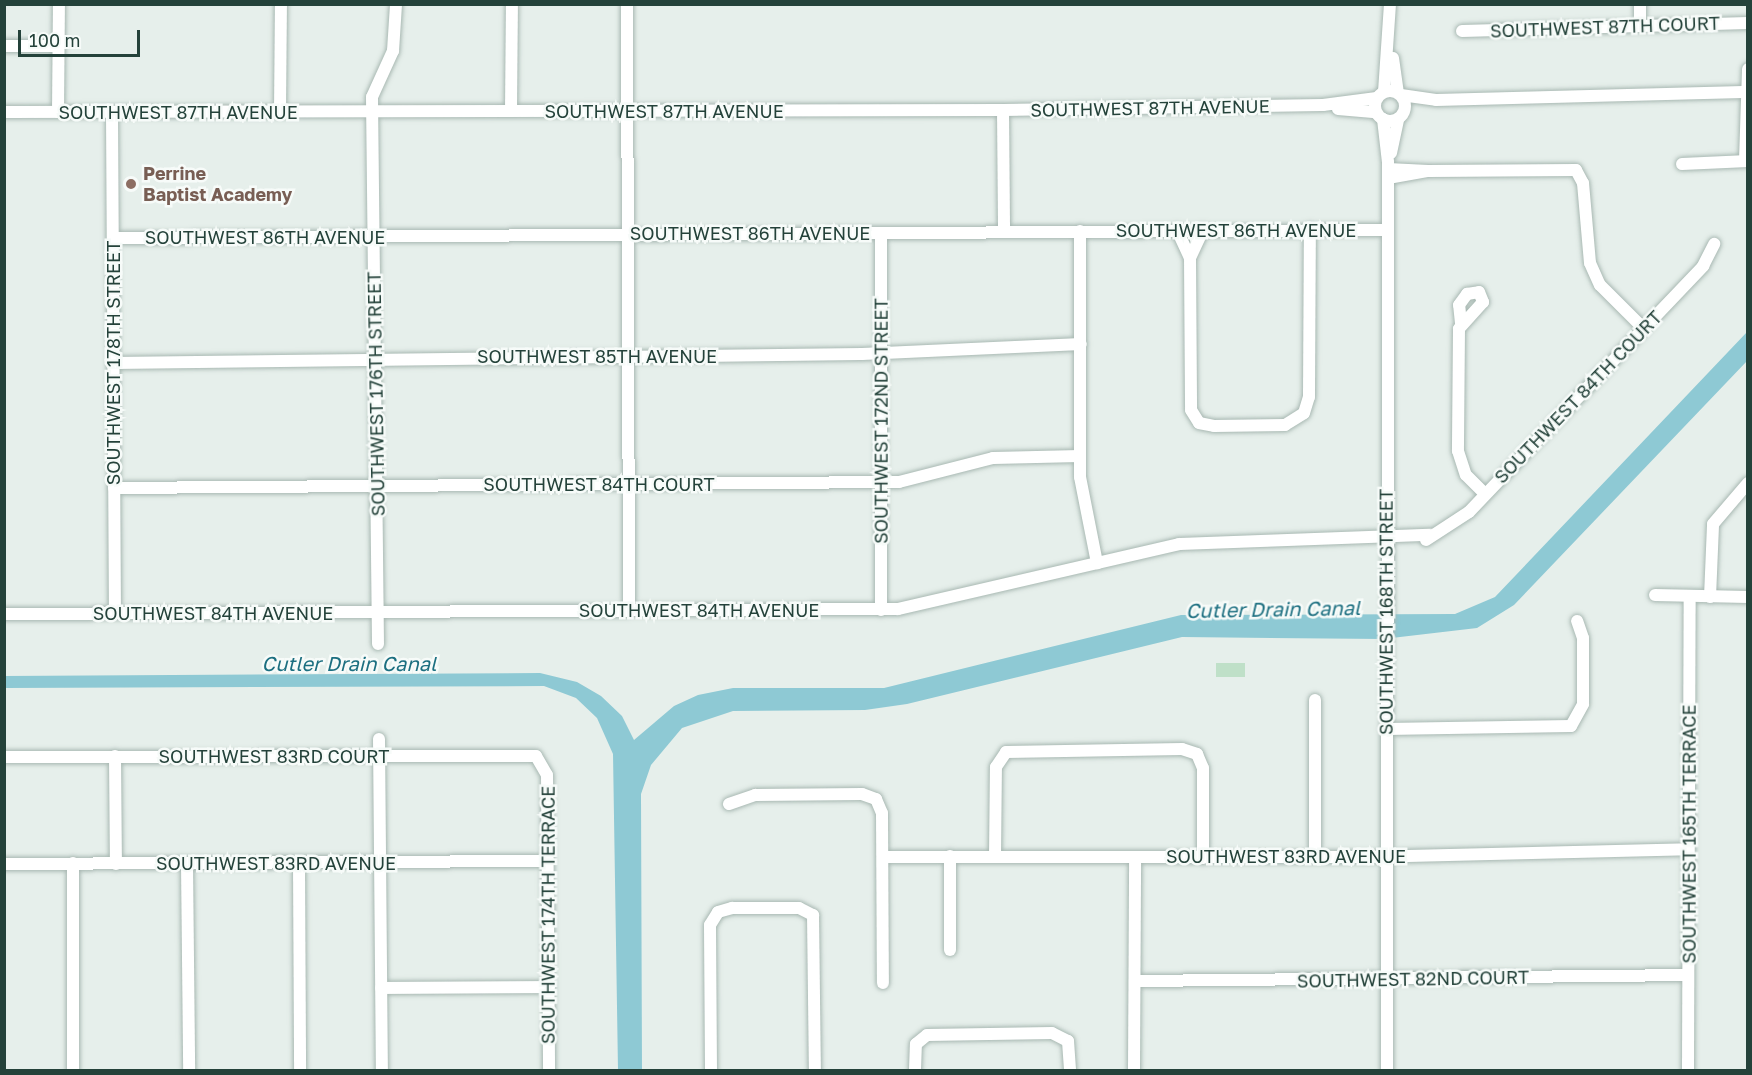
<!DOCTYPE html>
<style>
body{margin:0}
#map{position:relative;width:1752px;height:1075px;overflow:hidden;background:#e6efeb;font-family:"Golos Text",sans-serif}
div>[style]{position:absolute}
.green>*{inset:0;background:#bfe0c8;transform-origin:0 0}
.water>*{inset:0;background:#8ec9d4}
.roads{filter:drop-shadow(0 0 2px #a8b8b2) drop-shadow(0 0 2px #a8b8b2)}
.minor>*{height:12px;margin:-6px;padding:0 6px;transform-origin:6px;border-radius:6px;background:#fff}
.minor>.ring{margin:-6px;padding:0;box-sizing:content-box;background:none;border:12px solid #fff;border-radius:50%}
.dots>*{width:16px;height:16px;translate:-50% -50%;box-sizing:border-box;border:3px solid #f7fbf9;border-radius:50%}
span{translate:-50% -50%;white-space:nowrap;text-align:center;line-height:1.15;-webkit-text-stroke:5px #f7fbf9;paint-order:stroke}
.street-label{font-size:18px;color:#24423a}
.education-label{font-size:18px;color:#785e54;font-weight:700}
.left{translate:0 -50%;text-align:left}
.water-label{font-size:20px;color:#1c6f80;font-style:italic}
.frame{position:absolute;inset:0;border:6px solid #24423a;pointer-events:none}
.scale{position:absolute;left:18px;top:30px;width:122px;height:27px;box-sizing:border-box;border:3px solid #24423a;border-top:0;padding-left:8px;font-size:18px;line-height:21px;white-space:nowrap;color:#24423a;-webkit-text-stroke:4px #f7fbf9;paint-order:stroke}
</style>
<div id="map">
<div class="green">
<div style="left:1216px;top:663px;width:29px;height:14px"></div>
</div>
<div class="water">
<div style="clip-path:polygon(1747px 332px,1747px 361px,1514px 605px,1477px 628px,1383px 639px,1182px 637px,907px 704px,865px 710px,733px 711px,682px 728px,651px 765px,641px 794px,642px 1070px,618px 1070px,613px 754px,597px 718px,576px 698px,544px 686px,5px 688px,4px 676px,540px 673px,577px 682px,601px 696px,622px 716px,634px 740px,674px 706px,698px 695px,733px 688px,884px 688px,1181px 615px,1455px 614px,1495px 597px)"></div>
</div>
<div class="roads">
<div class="minor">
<div style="left:627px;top:4px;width:606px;rotate:89.81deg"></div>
<div style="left:1640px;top:4px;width:22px;rotate:90deg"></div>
<div style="left:1462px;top:31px;width:286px;rotate:-1.6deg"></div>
<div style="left:4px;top:46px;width:55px"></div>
<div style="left:1393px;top:58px;width:34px;rotate:82deg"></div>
<div class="ring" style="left:1375px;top:91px;width:18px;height:18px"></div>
<div style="left:1384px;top:92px;width:88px;rotate:-86.1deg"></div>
<div style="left:1401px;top:95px;width:35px;rotate:8deg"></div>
<div style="left:1436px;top:100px;width:307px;rotate:-1.5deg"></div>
<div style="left:1338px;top:109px;width:38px;rotate:5deg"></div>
<div style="left:1003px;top:110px;width:122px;rotate:89.5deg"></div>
<div style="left:511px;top:111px;width:107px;rotate:-89.5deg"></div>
<div style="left:4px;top:112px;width:999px;rotate:-0.11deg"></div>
<div style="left:1003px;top:110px;width:320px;rotate:-0.9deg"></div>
<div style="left:1323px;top:105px;width:54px;rotate:-7.4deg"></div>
<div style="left:58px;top:112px;width:108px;rotate:-89.5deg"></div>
<div style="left:280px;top:112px;width:108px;rotate:-89.5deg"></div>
<div style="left:112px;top:113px;width:500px;rotate:89.66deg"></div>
<div style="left:1383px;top:119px;width:43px;rotate:83.4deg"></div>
<div style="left:1388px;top:162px;width:908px;rotate:90.06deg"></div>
<div style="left:1391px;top:153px;width:35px;rotate:-78deg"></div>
<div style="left:1745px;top:161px;width:92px;rotate:-88.1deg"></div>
<div style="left:1682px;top:164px;width:66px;rotate:-2.6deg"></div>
<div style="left:1388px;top:169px;width:40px;rotate:2.9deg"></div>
<div style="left:1388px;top:178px;width:41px;rotate:-9.9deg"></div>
<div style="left:1428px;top:171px;width:148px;rotate:-0.4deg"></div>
<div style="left:1576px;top:170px;width:15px;rotate:62deg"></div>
<div style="left:1583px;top:183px;width:80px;rotate:85deg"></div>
<div style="left:1590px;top:263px;width:24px;rotate:66deg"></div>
<div style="left:1600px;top:285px;width:62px;rotate:45deg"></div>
<div style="left:1177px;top:230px;width:31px;rotate:65deg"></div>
<div style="left:1190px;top:258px;width:152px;rotate:89.6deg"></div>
<div style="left:1191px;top:410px;width:15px;rotate:58deg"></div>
<div style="left:1199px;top:423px;width:15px;rotate:11deg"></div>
<div style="left:1214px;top:426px;width:71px;rotate:-0.8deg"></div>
<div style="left:1285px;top:425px;width:22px;rotate:-32deg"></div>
<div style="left:1304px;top:413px;width:17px;rotate:-73deg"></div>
<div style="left:1309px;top:397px;width:168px;rotate:-89.7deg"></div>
<div style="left:1080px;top:231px;width:246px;rotate:90deg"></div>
<div style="left:1080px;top:477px;width:88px;rotate:78.8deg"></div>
<div style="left:881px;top:233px;width:377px;rotate:90deg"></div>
<div style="left:113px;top:238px;width:1275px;rotate:-0.36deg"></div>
<div style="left:1190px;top:258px;width:31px;rotate:-65deg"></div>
<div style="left:1461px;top:323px;width:18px;rotate:-96deg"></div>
<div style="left:1459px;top:305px;width:14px;rotate:-54deg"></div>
<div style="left:1467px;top:294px;width:12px;rotate:-9deg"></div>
<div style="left:1479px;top:292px;width:11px;rotate:68deg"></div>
<div style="left:1483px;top:302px;width:36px;rotate:132deg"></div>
<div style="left:1459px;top:329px;width:122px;rotate:90.5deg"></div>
<div style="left:1458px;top:451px;width:25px;rotate:72deg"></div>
<div style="left:1466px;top:475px;width:27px;rotate:45deg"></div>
<div style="left:113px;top:363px;width:749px;rotate:-0.69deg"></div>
<div style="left:862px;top:354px;width:219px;rotate:-2.6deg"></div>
<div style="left:114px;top:488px;width:785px;rotate:-0.44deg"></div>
<div style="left:899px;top:482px;width:97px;rotate:-14.3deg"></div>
<div style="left:993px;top:458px;width:87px;rotate:-1.3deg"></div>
<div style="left:1426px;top:540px;width:51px;rotate:-33.1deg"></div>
<div style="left:1469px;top:512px;width:340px;rotate:-46.4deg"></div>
<div style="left:1703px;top:266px;width:25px;rotate:-63deg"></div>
<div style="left:1655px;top:595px;width:93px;rotate:1.2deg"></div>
<div style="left:1710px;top:597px;width:73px;rotate:-87.6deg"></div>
<div style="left:1713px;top:524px;width:54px;rotate:-49.5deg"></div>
<div style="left:4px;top:614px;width:894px;rotate:-0.32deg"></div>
<div style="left:898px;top:609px;width:288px;rotate:-13deg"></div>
<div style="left:1179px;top:544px;width:251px;rotate:-2.1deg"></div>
<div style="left:378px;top:644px;width:547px;rotate:-90.63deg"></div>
<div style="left:372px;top:97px;width:51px;rotate:-65.5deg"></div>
<div style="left:393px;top:51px;width:47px;rotate:-86.3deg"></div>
<div style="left:1386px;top:729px;width:185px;rotate:-0.9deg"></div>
<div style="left:1571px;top:726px;width:25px;rotate:-61deg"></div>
<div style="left:1583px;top:704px;width:66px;rotate:-90deg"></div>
<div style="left:1583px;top:638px;width:18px;rotate:-109deg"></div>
<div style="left:379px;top:739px;width:331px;rotate:89.5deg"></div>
<div style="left:115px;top:756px;width:108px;rotate:89.5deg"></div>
<div style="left:4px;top:757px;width:532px;rotate:-0.11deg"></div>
<div style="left:536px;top:756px;width:22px;rotate:60deg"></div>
<div style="left:547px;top:775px;width:295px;rotate:89.6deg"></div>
<div style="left:729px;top:804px;width:28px;rotate:-19deg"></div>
<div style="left:755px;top:795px;width:107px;rotate:-0.5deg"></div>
<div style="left:862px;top:794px;width:15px;rotate:20deg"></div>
<div style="left:876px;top:799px;width:15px;rotate:67deg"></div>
<div style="left:882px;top:813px;width:170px;rotate:89.7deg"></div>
<div style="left:950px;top:856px;width:94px;rotate:90deg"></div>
<div style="left:883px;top:857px;width:484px"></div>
<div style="left:1367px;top:857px;width:321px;rotate:-1.4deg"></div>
<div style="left:995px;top:857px;width:90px;rotate:-89.4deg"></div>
<div style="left:996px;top:767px;width:18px;rotate:-56deg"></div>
<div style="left:1006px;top:752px;width:176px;rotate:-1deg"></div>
<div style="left:1182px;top:749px;width:16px;rotate:18deg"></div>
<div style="left:1197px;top:754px;width:15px;rotate:67deg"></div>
<div style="left:1203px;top:768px;width:90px;rotate:90deg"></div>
<div style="left:1315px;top:857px;width:157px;rotate:-90deg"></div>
<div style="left:187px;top:863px;width:207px;rotate:89.4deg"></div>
<div style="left:299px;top:863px;width:207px;rotate:89.7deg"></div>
<div style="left:4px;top:864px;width:544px;rotate:-0.32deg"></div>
<div style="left:1137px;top:981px;width:551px;rotate:-0.62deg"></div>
<div style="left:381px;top:988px;width:168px;rotate:-0.3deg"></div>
<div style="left:73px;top:1070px;width:207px;rotate:-90deg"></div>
<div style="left:711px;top:1070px;width:145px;rotate:-90.4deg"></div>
<div style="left:710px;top:925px;width:15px;rotate:-58deg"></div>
<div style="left:718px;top:912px;width:15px;rotate:-16deg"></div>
<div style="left:732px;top:908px;width:67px"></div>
<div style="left:799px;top:908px;width:16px;rotate:27deg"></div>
<div style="left:813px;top:915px;width:155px;rotate:89.3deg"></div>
<div style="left:915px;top:1070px;width:26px;rotate:-88deg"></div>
<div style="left:916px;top:1044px;width:14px;rotate:-39deg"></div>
<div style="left:927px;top:1035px;width:125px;rotate:-0.9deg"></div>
<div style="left:1052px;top:1033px;width:18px;rotate:27deg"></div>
<div style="left:1068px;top:1041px;width:29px;rotate:86deg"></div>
<div style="left:1134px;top:1070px;width:213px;rotate:-89.7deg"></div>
<div style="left:1688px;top:1070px;width:472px;rotate:-89.8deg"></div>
</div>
</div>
<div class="dots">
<div style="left:131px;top:184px;background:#8d6e63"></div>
</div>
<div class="street-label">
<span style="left:1605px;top:27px;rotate:-2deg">SOUTHWEST 87TH COURT</span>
<span style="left:1150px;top:108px;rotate:-1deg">SOUTHWEST 87TH AVENUE</span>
<span style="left:664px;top:111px">SOUTHWEST 87TH AVENUE</span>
<span style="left:178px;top:112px">SOUTHWEST 87TH AVENUE</span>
<span style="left:1236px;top:230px">SOUTHWEST 86TH AVENUE</span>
<span style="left:750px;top:233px">SOUTHWEST 86TH AVENUE</span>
<span style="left:265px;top:237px">SOUTHWEST 86TH AVENUE</span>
<span style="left:597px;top:356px">SOUTHWEST 85TH AVENUE</span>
<span style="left:113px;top:363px;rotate:-90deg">SOUTHWEST 178TH STREET</span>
<span style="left:376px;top:394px;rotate:-91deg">SOUTHWEST 176TH STREET</span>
<span style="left:1578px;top:397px;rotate:-46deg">SOUTHWEST 84TH COURT</span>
<span style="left:881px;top:421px;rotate:-90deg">SOUTHWEST 172ND STREET</span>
<span style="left:599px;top:484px">SOUTHWEST 84TH COURT</span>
<span style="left:699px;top:610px">SOUTHWEST 84TH AVENUE</span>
<span style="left:1386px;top:612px;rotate:-90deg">SOUTHWEST 168TH STREET</span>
<span style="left:213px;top:613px">SOUTHWEST 84TH AVENUE</span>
<span style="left:274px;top:756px">SOUTHWEST 83RD COURT</span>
<span style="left:1689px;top:834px;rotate:-90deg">SOUTHWEST 165TH TERRACE</span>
<span style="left:1286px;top:856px">SOUTHWEST 83RD AVENUE</span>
<span style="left:276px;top:863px">SOUTHWEST 83RD AVENUE</span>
<span style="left:548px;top:915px;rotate:-90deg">SOUTHWEST 174TH TERRACE</span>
<span style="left:1413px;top:979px;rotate:-1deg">SOUTHWEST 82ND COURT</span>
</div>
<div class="education-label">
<span class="left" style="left:143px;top:184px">Perrine<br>Baptist Academy</span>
</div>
<div class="water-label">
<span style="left:1273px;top:609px;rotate:-1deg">Cutler Drain Canal</span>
<span style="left:349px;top:663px">Cutler Drain Canal</span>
</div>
<div class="frame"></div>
<div class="scale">100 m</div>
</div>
